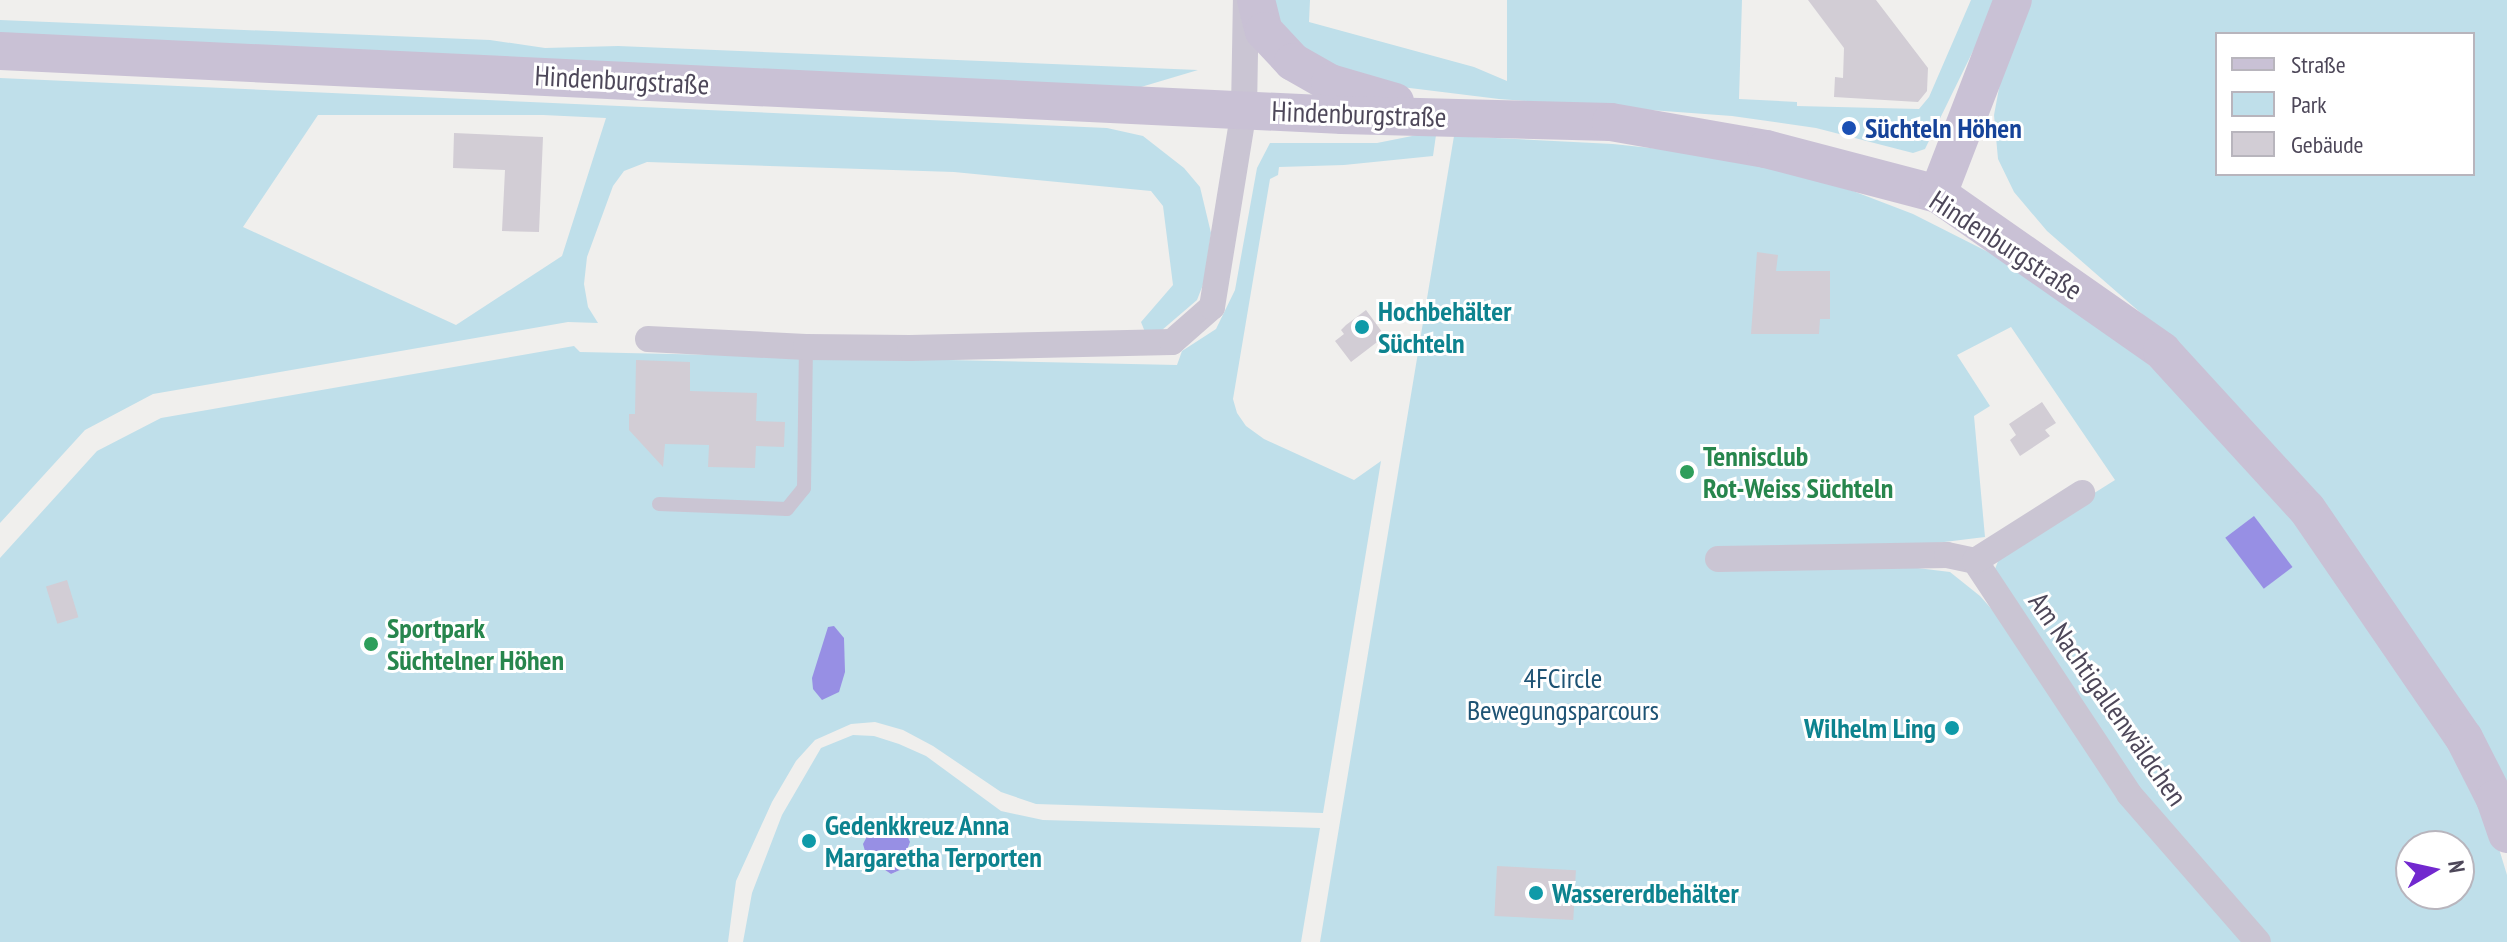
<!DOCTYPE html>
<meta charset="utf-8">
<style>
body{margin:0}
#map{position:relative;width:2507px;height:942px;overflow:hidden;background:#f0efed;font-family:"PT Sans Narrow",sans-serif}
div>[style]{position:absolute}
.green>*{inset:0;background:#bfdfea}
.water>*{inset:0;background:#978fe4;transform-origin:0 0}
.building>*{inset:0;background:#d2cdd5;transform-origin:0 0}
.service>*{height:14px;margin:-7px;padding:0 7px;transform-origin:7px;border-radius:7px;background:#cac5d3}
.minor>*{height:26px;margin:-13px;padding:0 13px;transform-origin:13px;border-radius:13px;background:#cac5d3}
.secondary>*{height:38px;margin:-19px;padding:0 19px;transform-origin:19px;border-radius:19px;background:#c9c1d5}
.dots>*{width:22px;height:22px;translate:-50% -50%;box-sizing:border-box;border:4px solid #fff;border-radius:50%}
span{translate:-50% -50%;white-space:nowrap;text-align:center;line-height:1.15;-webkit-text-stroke:6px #fff;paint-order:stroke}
.street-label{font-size:28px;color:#4d4759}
.transit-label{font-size:28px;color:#164399;font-weight:700}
.left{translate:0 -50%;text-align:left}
.culture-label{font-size:28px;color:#0d838f;font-weight:700}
.right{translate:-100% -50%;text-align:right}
.leisure-label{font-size:28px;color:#27864d;font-weight:700}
.park-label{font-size:28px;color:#1e5374}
.legend{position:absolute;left:2215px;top:32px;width:260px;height:144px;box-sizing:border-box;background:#fff;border:2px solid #b8b5bd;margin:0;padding:10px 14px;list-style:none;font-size:24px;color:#4d4759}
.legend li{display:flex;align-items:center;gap:16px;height:40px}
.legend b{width:40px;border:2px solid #b8b5bd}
.north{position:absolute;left:2395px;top:830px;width:80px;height:80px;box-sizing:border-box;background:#fff;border:2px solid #b8b5bd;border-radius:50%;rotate:81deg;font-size:22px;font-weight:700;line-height:32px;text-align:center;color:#4d4759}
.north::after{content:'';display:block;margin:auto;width:28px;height:36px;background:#7228cf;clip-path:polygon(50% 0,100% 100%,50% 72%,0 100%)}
</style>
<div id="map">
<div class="green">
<div style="clip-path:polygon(1265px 0,1310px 0,1309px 22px,1474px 67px,1507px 81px,1507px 0,1742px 0,1739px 99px,1797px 102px,1797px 106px,1919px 109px,1929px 97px,1971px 0,1998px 0,1925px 149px,1913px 153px,1816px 128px,1732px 116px,1499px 99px,1361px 82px,1313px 65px)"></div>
<div style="clip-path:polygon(evenodd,2025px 0,2507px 0,2507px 798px,2197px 362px,2047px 231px,2014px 192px,1998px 159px,1994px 115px,2003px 67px,2025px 0,2217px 34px,2473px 34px,2473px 174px,2217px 174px,2217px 34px)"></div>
<div style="clip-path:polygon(0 20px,490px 40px,545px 48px,618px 46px,1198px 70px,1141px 87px,0 36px)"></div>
<div style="clip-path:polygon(evenodd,0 78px,1107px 128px,1143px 136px,1184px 168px,1200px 187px,1211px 233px,1204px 282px,1197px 300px,1162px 330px,1145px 332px,1141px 322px,1173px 285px,1163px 206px,1151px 191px,954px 172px,647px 162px,624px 171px,613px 186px,587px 257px,584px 284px,588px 307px,598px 323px,568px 322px,153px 394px,85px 430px,0 523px,0 78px,318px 115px,543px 115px,606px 118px,562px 256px,456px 325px,243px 227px,318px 115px)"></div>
<div style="clip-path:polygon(1422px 134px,1436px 135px,1433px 156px,1344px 165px,1279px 167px,1278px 175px,1270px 179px,1233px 399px,1237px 413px,1246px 426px,1264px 439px,1354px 480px,1381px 461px,1323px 813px,1036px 804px,1001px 792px,933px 746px,903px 730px,875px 722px,851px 724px,815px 740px,796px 761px,772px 802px,736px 881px,728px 942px,0 942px,0 558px,97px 451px,161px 418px,574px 346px,580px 352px,1177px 365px,1182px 351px,1216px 329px,1235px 290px,1257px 168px,1270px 143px,1377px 143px)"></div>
<div style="clip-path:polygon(evenodd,1454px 136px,1613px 144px,1697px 153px,1765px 164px,1853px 191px,1913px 214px,2000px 258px,2128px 346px,2189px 401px,2299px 526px,2417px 683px,2493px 829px,2507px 875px,2507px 942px,2269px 942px,2182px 845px,2082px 714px,1995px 569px,2002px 551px,2115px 480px,2011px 327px,1957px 355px,1990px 406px,1974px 416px,1985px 537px,1936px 543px,1893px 565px,1950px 572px,1980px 596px,2003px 622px,2246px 942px,1320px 942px,1454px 136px,2411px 846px,2459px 846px,2459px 894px,2411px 894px,2411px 846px)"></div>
<div style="clip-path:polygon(evenodd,853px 735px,874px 736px,899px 744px,926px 756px,1001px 811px,1043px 820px,1320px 828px,1301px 942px,743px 942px,752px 893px,782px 815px,821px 748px,853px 735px,910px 842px,900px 870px,891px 874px,867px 858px,910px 842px)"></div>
</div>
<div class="water">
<div style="left:2254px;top:516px;width:64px;height:36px;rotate:53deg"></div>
<div style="clip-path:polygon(834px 626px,844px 638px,845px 672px,839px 692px,822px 700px,813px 689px,812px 678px,828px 627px)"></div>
<div style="clip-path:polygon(883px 824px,905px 831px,910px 842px,900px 870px,891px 874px,867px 858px,863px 844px,873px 825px)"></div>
</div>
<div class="building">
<div style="clip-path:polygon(1808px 0,1876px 0,1928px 68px,1927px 91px,1918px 102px,1834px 97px,1835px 77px,1843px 78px,1844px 48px)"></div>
<div style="clip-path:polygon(454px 133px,543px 137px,539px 232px,502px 231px,505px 170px,453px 168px)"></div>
<div style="clip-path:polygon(1757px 252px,1778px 255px,1776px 271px,1830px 271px,1830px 319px,1820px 319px,1819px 334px,1751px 334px)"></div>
<div style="clip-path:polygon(1366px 310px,1385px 336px,1351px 362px,1335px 341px,1344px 334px,1341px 330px,1346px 325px)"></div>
<div style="clip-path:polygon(636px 360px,690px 362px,690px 391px,757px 393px,756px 421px,785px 422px,784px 447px,756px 446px,755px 468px,708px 467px,709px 445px,665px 444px,663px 467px,629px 430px,629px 414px,635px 414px)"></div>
<div style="clip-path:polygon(2042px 402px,2056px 423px,2045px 430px,2050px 436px,2020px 456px,2010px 440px,2016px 435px,2009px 424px)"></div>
<div style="left:67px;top:580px;width:39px;height:22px;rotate:73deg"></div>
<div style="left:1497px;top:866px;width:79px;height:50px;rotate:3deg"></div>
</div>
<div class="service">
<div style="left:659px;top:504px;width:128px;rotate:2.2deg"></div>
<div style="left:787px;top:509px;width:27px;rotate:-51deg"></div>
<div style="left:804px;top:488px;width:141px;rotate:-89.2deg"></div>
</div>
<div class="minor">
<div style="left:648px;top:339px;width:158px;rotate:2.9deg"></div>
<div style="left:806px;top:347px;width:104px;rotate:0.6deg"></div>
<div style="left:910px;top:348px;width:262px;rotate:-1.3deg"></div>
<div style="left:1172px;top:342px;width:53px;rotate:-41.2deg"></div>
<div style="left:1212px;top:307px;width:200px;rotate:-80.8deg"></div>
<div style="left:1244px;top:110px;width:110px;rotate:-89deg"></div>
<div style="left:1718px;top:559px;width:229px;rotate:-1deg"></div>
<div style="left:1947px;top:555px;width:29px;rotate:12deg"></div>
<div style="left:1975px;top:561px;width:279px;rotate:56.5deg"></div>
<div style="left:2129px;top:794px;width:196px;rotate:48.9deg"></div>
<div style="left:1975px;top:561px;width:127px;rotate:-32.4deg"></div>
</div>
<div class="secondary">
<div style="left:1256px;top:0;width:32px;rotate:76deg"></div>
<div style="left:1264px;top:31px;width:42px;rotate:46.9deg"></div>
<div style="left:1293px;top:62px;width:43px;rotate:29.6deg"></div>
<div style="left:1330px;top:83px;width:68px;rotate:16.3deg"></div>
<div style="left:0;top:51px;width:1344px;rotate:2.73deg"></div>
<div style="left:1342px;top:115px;width:269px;rotate:1.5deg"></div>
<div style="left:1611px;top:122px;width:157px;rotate:9.9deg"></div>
<div style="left:1766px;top:149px;width:178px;rotate:14.7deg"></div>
<div style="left:1938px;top:194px;width:274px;rotate:35deg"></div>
<div style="left:2162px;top:351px;width:214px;rotate:47.5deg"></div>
<div style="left:2307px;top:509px;width:278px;rotate:55.6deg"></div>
<div style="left:2464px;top:738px;width:68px;rotate:63.1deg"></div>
<div style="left:2495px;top:799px;width:37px;rotate:71deg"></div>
<div style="left:1938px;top:194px;width:208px;rotate:-68.9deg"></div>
</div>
<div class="dots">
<div style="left:1849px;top:128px;background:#1a4fb4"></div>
<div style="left:1362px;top:327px;background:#0f9aa8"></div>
<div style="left:1687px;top:472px;background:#2e9e5b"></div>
<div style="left:371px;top:644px;background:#2e9e5b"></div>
<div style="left:1952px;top:728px;background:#0f9aa8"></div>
<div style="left:809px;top:841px;background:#0f9aa8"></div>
<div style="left:1536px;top:893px;background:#0f9aa8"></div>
</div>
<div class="street-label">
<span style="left:622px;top:80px;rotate:3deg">Hindenburgstraße</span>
<span style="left:1359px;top:114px;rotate:2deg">Hindenburgstraße</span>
<span style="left:2006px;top:245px;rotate:33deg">Hindenburgstraße</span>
<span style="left:2108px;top:699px;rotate:55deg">Am Nachtigallenwäldchen</span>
</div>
<div class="transit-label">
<span class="left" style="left:1865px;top:128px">Süchteln Höhen</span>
</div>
<div class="culture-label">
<span class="left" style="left:1378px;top:327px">Hochbehälter<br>Süchteln</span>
<span class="right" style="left:1936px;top:728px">Wilhelm Ling</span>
<span class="left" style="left:825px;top:841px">Gedenkkreuz Anna<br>Margaretha Terporten</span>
<span class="left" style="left:1552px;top:893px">Wassererdbehälter</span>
</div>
<div class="leisure-label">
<span class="left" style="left:1703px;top:472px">Tennisclub<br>Rot-Weiss Süchteln</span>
<span class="left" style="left:387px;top:644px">Sportpark<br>Süchtelner Höhen</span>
</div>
<div class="park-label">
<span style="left:1563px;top:694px">4FCircle<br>Bewegungsparcours</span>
</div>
<ul class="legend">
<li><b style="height:10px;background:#c9c1d5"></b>Straße</li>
<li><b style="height:22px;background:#bfdfea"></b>Park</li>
<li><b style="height:22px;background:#d2cdd5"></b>Gebäude</li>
</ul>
<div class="north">N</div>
</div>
